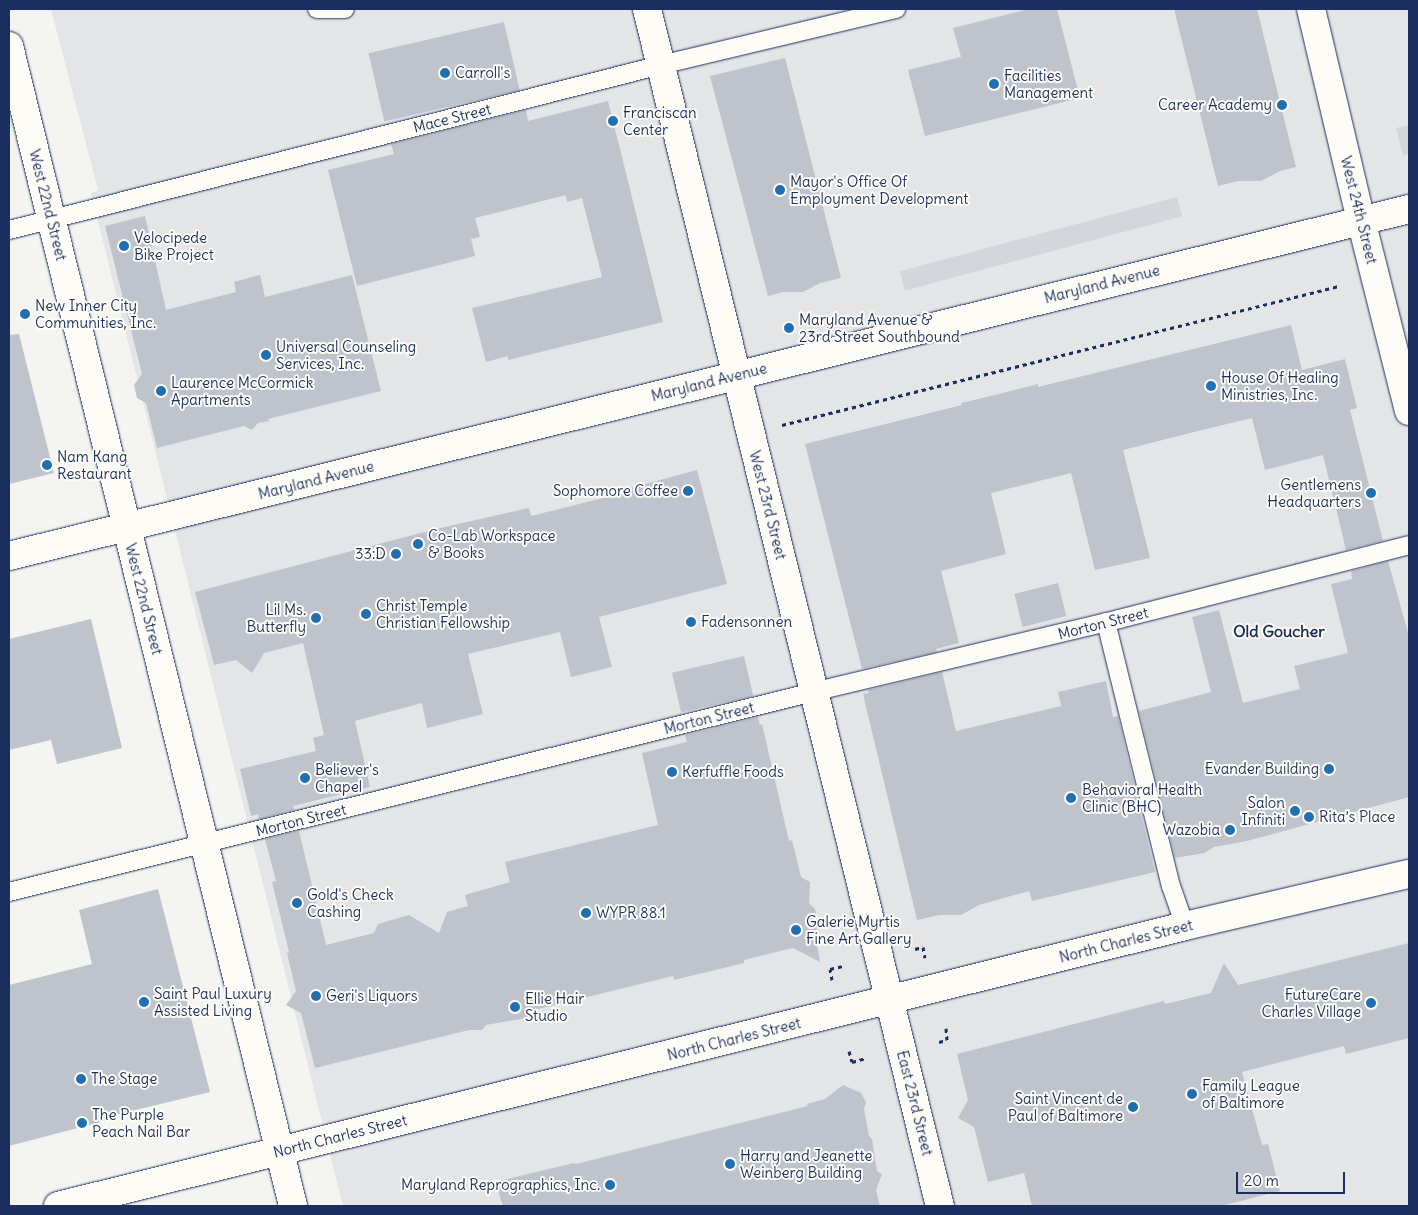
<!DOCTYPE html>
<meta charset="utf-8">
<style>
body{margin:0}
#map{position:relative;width:1418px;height:1215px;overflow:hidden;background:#f4f4f1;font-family:Delius,sans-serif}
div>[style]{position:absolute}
.built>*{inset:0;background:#e4e5e6}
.green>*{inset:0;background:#d4d6db;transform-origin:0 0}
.building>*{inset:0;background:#bfc3cc;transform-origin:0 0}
.path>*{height:3px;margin-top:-1.5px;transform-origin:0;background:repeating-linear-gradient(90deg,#1b2f5e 0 4px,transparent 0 8px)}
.roads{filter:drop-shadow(0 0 1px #1b2f5e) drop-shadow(0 0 1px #1b2f5e)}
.service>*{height:18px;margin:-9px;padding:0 9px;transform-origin:9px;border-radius:9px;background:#fdfcf7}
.minor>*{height:28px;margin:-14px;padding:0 14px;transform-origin:14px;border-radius:14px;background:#fdfcf7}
.secondary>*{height:28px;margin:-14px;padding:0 14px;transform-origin:14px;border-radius:14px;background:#fdfcf7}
.primary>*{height:28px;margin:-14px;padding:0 14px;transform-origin:14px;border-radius:14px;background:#fdfcf7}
.dots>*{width:14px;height:14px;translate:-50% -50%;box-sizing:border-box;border:2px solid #fdfcf7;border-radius:50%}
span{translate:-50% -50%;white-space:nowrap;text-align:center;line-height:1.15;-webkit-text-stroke:4px #fdfcf7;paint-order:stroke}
.poi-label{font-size:15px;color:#1b2f5e}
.left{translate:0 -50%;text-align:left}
.right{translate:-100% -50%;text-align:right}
.street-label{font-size:15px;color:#1b2f5e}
.neighbourhood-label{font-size:16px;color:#1b2f5e;font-weight:700}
.frame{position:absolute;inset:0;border:10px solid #1b2f5e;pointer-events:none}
.scale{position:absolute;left:1236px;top:1172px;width:109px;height:22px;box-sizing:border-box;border:2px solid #1b2f5e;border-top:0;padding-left:6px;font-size:15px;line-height:18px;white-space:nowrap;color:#1b2f5e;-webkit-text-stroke:4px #fdfcf7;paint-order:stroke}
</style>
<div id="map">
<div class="built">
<div style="clip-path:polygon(51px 9px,1409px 9px,1409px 1206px,343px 1206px,91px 193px,98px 190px)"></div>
</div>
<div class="green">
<div style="clip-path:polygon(1409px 125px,1409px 154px,1403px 156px,1396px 128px)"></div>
<div style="left:1177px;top:197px;width:20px;height:287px;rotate:75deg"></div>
</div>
<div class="building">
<div style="clip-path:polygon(1029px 9px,1057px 9px,1080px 98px,925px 136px,908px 70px,961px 57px,953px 28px)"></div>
<div style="clip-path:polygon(1174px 9px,1257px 9px,1296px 167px,1280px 171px,1261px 181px,1238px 181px,1218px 186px)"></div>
<div style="left:504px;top:22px;width:70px;height:139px;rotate:77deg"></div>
<div style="clip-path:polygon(785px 58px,841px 278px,820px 283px,803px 292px,783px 292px,768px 296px,710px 76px)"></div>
<div style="clip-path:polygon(608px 101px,663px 322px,508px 360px,508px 356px,486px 362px,472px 308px,602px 277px,582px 198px,567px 202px,566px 195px,475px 218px,480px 237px,471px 239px,475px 256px,357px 286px,328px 170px,394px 154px,391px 144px,526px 110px,528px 121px)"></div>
<div style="clip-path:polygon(145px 216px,166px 310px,236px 292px,234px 282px,260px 275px,265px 297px,352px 275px,381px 391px,268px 419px,269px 421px,258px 423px,252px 430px,244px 426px,157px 448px,146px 403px,137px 398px,134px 385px,142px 374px,105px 226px)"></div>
<div style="clip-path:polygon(1291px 325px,1302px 370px,1345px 359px,1357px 408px,1350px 410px,1383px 541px,1346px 550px,1323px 455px,1265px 470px,1252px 418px,1202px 430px,1123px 450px,1150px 558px,1095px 570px,1071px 473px,991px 493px,1006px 554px,941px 571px,959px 643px,936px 649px,937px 652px,862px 669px,805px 444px,962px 405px,961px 403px,995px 395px,1038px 384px,1038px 387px)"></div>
<div style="clip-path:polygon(19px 334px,54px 473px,9px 484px,9px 335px)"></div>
<div style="clip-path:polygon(697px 470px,727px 584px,599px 617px,612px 667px,571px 677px,560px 632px,468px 654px,483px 714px,427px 728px,422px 703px,355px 721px,370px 787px,293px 806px,294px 810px,259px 819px,258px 814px,251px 816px,240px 769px,316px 751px,313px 738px,324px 735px,303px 643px,264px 653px,252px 673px,236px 660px,214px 665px,195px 592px,436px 529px,529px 508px,531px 516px,631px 491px,630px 488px)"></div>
<div style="clip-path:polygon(1388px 561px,1409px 636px,1409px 797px,1247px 841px,1214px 847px,1204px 853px,1175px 858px,1139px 711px,1211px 692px,1192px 617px,1219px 610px,1243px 703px,1300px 689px,1294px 666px,1348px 653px,1331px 584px,1352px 579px,1351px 571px)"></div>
<div style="left:1058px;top:583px;width:34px;height:45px;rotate:76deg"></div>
<div style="clip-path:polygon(91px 619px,122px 748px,57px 764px,51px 740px,9px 750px,9px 639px)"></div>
<div style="left:744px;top:656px;width:41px;height:74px;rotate:77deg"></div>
<div style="clip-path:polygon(942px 672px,956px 731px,1061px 706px,1058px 692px,1106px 681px,1113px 717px,1118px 716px,1155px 872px,1032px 901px,1029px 891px,979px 905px,961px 915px,939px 915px,917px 920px,863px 694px,869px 693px,868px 690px)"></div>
<div style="clip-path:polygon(758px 717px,760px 725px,762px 724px,789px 841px,792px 840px,801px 877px,810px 882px,809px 903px,815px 909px,819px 925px,815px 932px,820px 962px,793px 948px,744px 960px,744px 963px,674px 980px,673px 976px,530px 1011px,532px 1017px,486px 1025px,482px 1030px,469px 1030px,315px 1068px,301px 1013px,286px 1005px,296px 991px,287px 953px,289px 952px,272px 882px,276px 881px,265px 839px,299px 831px,326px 945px,374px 933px,378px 924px,409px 915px,439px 933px,447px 912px,468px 906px,465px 895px,510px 882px,505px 862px,658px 825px,642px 753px,687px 742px,685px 735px)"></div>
<div style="clip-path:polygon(158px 889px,210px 1092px,115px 1115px,116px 1118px,9px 1146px,9px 985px,92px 964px,79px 910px)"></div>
<div style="clip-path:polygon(1409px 943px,1409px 1038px,1346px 1054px,1344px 1046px,1242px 1072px,1262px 1145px,1268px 1144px,1280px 1191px,1221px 1206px,1032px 1206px,1024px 1173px,988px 1182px,974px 1127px,958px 1118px,968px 1100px,957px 1054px,1164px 1001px,1165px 1004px,1211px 993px,1224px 963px,1238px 985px)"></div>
<div style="clip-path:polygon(843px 1085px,861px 1093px,866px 1102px,864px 1109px,869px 1136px,872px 1139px,877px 1171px,882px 1174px,876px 1190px,880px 1206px,503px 1206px,495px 1182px,574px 1163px,576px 1164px,808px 1106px,807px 1104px,825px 1099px)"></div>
</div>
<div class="path">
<div style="left:782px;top:425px;width:574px;rotate:-14.01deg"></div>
<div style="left:915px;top:949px;width:8px;rotate:-14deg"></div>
<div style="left:923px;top:947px;width:11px;rotate:80deg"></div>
<div style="left:832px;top:980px;width:11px;rotate:-100deg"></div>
<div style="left:830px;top:969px;width:13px;rotate:-13deg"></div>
<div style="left:939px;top:1042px;width:8px;rotate:-14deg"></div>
<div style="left:947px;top:1040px;width:12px;rotate:-95deg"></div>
<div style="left:849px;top:1051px;width:11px;rotate:75deg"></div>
<div style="left:852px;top:1062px;width:15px;rotate:-16deg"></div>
</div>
<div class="roads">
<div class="service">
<div style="left:317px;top:9px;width:28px"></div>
<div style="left:9px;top:230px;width:673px;rotate:-14.2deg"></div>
<div style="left:661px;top:65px;width:242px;rotate:-13.4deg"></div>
<div style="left:1106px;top:622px;width:272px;rotate:76.2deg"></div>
<div style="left:1171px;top:886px;width:42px;rotate:70.7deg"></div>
<div style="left:9px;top:892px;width:829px;rotate:-13.97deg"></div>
<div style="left:813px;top:692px;width:315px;rotate:-13.4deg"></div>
<div style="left:1119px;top:619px;width:299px;rotate:-14.3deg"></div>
</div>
<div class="minor">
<div style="left:647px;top:9px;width:1232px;rotate:76.25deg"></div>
<div style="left:1311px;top:9px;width:217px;rotate:76.7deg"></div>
<div style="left:1361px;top:220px;width:197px;rotate:75.9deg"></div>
<div style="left:9px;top:46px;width:1194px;rotate:76.24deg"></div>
</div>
<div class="secondary">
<div style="left:9px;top:556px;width:1442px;rotate:-13.92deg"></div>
</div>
<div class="primary">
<div style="left:58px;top:1206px;width:1161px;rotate:-13.95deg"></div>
<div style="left:1185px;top:926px;width:230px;rotate:-13.1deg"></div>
</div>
</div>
<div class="dots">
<div style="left:445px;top:73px;background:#1f6fb2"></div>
<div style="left:994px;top:84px;background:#1f6fb2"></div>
<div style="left:1282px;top:105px;background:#1f6fb2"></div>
<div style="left:613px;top:121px;background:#1f6fb2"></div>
<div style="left:780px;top:190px;background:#1f6fb2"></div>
<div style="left:124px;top:246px;background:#1f6fb2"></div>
<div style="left:25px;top:314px;background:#1f6fb2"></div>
<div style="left:789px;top:328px;background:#1f6fb2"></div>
<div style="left:266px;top:355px;background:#1f6fb2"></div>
<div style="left:1211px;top:386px;background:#1f6fb2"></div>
<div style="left:161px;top:391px;background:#1f6fb2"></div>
<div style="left:47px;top:465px;background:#1f6fb2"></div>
<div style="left:688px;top:491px;background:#1f6fb2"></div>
<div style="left:1371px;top:493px;background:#1f6fb2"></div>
<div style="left:418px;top:544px;background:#1f6fb2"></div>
<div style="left:396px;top:554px;background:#1f6fb2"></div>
<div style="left:366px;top:614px;background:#1f6fb2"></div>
<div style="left:316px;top:618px;background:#1f6fb2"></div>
<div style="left:691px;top:622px;background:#1f6fb2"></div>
<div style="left:1329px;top:769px;background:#1f6fb2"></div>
<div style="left:672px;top:772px;background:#1f6fb2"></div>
<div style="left:305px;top:778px;background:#1f6fb2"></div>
<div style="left:1071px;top:798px;background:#1f6fb2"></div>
<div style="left:1295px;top:811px;background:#1f6fb2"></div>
<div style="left:1309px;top:817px;background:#1f6fb2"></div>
<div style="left:1230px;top:830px;background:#1f6fb2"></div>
<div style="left:297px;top:903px;background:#1f6fb2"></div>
<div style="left:586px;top:913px;background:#1f6fb2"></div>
<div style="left:796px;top:930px;background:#1f6fb2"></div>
<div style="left:316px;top:996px;background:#1f6fb2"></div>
<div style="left:144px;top:1002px;background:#1f6fb2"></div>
<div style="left:1371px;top:1003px;background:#1f6fb2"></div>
<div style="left:515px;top:1007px;background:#1f6fb2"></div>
<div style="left:81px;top:1079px;background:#1f6fb2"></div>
<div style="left:1192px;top:1094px;background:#1f6fb2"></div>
<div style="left:1133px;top:1107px;background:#1f6fb2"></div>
<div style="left:82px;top:1123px;background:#1f6fb2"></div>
<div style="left:730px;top:1164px;background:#1f6fb2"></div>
<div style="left:610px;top:1185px;background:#1f6fb2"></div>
</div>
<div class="poi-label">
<span class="left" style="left:455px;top:73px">Carroll's</span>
<span class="left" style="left:1004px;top:84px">Facilities<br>Management</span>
<span class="right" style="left:1272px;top:105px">Career Academy</span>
<span class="left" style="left:623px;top:121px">Franciscan<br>Center</span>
<span class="left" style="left:790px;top:190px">Mayor's Office Of<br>Employment Development</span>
<span class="left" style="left:134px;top:246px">Velocipede<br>Bike Project</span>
<span class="left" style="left:35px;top:314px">New Inner City<br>Communities, Inc.</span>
<span class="left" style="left:799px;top:328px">Maryland Avenue &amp;<br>23rd Street Southbound</span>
<span class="left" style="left:276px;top:355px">Universal Counseling<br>Services, Inc.</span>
<span class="left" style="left:1221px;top:386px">House Of Healing<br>Ministries, Inc.</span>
<span class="left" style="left:171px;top:391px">Laurence McCormick<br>Apartments</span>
<span class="left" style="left:57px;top:465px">Nam Kang<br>Restaurant</span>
<span class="right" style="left:1361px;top:493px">Gentlemens<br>Headquarters</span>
<span class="right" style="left:678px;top:491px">Sophomore Coffee</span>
<span class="left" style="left:428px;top:544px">Co-Lab Workspace<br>&amp; Books</span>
<span class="right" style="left:386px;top:554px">33:D</span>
<span class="left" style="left:376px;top:614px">Christ Temple<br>Christian Fellowship</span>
<span class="right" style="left:306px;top:618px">Lil Ms.<br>Butterfly</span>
<span class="left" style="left:701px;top:622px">Fadensonnen</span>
<span class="left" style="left:315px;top:778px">Believer's<br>Chapel</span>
<span class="right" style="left:1319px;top:769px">Evander Building</span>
<span class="left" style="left:682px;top:772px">Kerfuffle Foods</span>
<span class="left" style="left:1082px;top:798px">Behavioral Health<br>Clinic (BHC)</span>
<span class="right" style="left:1285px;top:811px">Salon<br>Infiniti</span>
<span class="left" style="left:1319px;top:817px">Rita’s Place</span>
<span class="right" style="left:1220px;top:830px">Wazobia</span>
<span class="left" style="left:307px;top:903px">Gold's Check<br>Cashing</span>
<span class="left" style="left:596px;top:913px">WYPR 88.1</span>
<span class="left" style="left:806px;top:930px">Galerie Myrtis<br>Fine Art Gallery</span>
<span class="left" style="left:154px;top:1002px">Saint Paul Luxury<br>Assisted Living</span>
<span class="right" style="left:1361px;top:1003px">FutureCare<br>Charles Village</span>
<span class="left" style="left:326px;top:996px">Geri's Liquors</span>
<span class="left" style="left:525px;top:1007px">Ellie Hair<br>Studio</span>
<span class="left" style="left:91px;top:1079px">The Stage</span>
<span class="left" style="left:1202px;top:1094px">Family League<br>of Baltimore</span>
<span class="right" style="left:1123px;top:1107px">Saint Vincent de<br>Paul of Baltimore</span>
<span class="left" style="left:92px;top:1123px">The Purple<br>Peach Nail Bar</span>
<span class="left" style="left:740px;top:1164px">Harry and Jeanette<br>Weinberg Building</span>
<span class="right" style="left:600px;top:1185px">Maryland Reprographics, Inc.</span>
</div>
<div class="street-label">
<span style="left:452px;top:118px;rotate:-14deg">Mace Street</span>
<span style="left:48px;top:205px;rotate:76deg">West 22nd Street</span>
<span style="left:1359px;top:210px;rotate:76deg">West 24th Street</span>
<span style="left:1102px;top:284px;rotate:-14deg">Maryland Avenue</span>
<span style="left:709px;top:382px;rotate:-14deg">Maryland Avenue</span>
<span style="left:316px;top:480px;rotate:-14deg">Maryland Avenue</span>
<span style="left:768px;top:505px;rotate:76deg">West 23rd Street</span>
<span style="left:144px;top:599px;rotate:76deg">West 22nd Street</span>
<span style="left:1103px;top:623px;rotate:-14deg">Morton Street</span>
<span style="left:709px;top:718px;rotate:-14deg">Morton Street</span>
<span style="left:301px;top:820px;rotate:-14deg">Morton Street</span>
<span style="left:1126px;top:941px;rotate:-14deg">North Charles Street</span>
<span style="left:734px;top:1039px;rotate:-14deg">North Charles Street</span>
<span style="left:915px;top:1103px;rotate:76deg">East 23rd Street</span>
<span style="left:340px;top:1136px;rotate:-14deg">North Charles Street</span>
</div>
<div class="neighbourhood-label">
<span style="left:1279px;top:631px">Old Goucher</span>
</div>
<div class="frame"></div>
<div class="scale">20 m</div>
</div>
